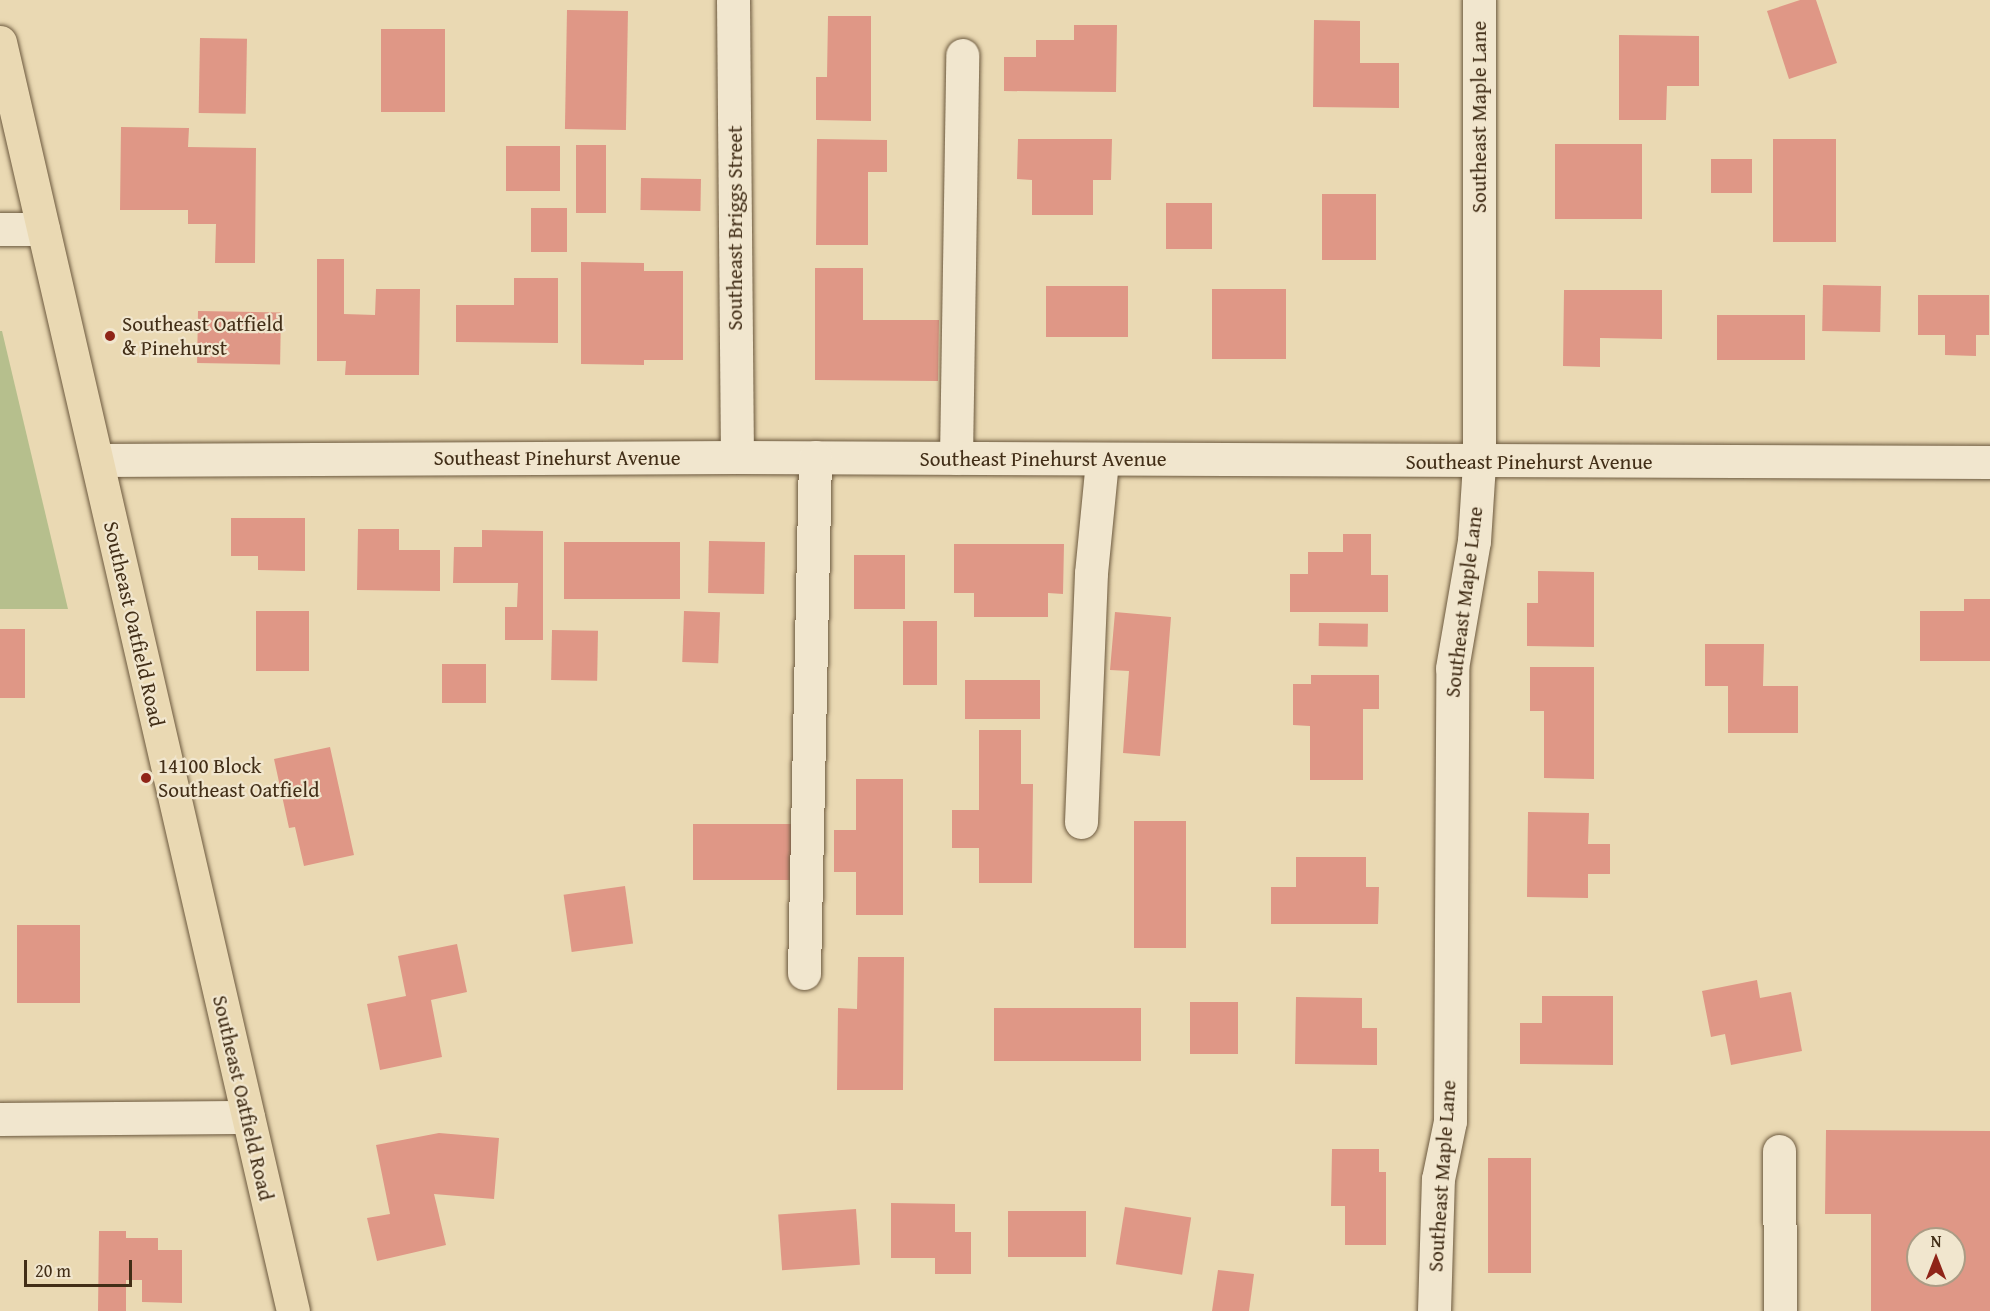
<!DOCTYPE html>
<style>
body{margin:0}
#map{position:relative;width:1990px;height:1311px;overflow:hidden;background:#ead9b3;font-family:"Gentium Book Plus",serif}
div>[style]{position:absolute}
.green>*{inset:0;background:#b6bf8d}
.building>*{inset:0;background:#df9786;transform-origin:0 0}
.roads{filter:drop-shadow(0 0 2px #6c593e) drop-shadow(0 0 2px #6c593e)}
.minor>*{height:33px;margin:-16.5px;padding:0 16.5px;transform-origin:16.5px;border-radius:16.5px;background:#f1e6ce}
.major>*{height:33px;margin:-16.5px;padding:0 16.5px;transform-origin:16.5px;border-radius:16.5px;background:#ead9b3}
.dots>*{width:16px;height:16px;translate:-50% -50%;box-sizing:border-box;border:3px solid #f1e6ce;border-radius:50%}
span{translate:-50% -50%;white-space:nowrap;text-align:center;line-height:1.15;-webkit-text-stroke:4.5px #f1e6ce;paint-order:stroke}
.street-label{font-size:21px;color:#422e17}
.poi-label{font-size:21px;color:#422e17}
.left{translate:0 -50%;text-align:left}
.north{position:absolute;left:1906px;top:1227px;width:60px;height:60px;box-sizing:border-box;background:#f1e6ce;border:2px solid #ab9c85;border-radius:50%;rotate:0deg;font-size:16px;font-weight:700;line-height:24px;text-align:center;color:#422e17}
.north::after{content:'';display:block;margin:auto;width:21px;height:27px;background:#8f2418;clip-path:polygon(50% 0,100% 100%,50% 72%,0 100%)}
.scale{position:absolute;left:24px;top:1260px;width:108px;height:27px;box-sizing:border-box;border:3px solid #422e17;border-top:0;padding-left:8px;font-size:18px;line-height:21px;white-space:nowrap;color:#422e17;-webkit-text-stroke:4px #f1e6ce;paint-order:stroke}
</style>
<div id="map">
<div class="green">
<div style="clip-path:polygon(0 331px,2px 331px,68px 609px,0 609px)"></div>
</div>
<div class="building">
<div style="clip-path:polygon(1800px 0,1816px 0,1837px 63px,1789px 79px,1767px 11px)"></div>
<div style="left:567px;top:10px;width:61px;height:119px;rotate:1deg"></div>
<div style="clip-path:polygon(828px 16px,871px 16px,871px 121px,816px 120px,816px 77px,827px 77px)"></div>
<div style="clip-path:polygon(1314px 20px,1360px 21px,1360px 63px,1399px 63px,1399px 108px,1313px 107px)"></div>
<div style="clip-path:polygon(1074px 25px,1117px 25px,1116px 92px,1004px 91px,1004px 57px,1036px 57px,1036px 40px,1074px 40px)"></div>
<div style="left:381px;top:29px;width:64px;height:83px"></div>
<div style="clip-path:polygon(1619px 35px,1699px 36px,1699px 86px,1667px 86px,1666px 120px,1619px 120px)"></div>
<div style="left:200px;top:38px;width:47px;height:75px;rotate:1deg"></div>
<div style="clip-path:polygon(121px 127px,189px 128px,188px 147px,256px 148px,255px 263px,215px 263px,216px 224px,188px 224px,188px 210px,120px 210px)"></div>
<div style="clip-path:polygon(817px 139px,887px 140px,887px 172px,868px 172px,868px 245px,816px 245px)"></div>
<div style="clip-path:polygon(1018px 139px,1112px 139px,1111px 180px,1093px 180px,1093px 215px,1032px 215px,1032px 180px,1017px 179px)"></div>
<div style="left:1773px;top:139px;width:63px;height:103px"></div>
<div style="left:1555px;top:144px;width:87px;height:75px"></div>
<div style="left:576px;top:145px;width:30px;height:68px"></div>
<div style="left:506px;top:146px;width:54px;height:45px"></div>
<div style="left:1711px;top:159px;width:41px;height:34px"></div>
<div style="left:641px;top:178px;width:60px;height:32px;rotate:1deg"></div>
<div style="left:1322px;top:194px;width:54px;height:66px"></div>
<div style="left:1166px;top:203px;width:46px;height:46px"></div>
<div style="left:531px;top:208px;width:36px;height:44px"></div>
<div style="clip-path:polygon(317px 259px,344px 259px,344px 314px,375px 315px,376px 289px,420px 289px,419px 375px,345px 375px,346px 361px,317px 361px)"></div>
<div style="clip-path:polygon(581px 262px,644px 263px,644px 271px,683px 271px,683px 360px,644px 360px,644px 365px,581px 364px)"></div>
<div style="clip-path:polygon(815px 268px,863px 268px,863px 320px,939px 320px,938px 381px,815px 380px)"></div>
<div style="clip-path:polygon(514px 278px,558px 278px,558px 343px,456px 342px,456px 305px,514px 305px)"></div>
<div style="left:1823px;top:285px;width:58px;height:46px;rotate:1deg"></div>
<div style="left:1046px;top:286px;width:82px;height:51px"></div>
<div style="left:1212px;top:289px;width:74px;height:70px"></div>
<div style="clip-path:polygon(1564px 290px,1662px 290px,1662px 339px,1600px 338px,1600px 367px,1563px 366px)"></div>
<div style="clip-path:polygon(1918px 295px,1989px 295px,1989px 335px,1976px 335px,1976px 356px,1945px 355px,1945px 335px,1918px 335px)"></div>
<div style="left:198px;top:311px;width:83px;height:52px;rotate:1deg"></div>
<div style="left:1717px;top:315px;width:88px;height:45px"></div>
<div style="clip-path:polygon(231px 518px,305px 518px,305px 571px,258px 570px,258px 556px,231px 556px)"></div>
<div style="clip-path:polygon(358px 529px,399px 529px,399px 550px,440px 550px,440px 591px,357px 590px)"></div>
<div style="clip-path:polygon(482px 530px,543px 531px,543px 640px,505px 640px,505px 607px,517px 607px,518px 583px,453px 583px,454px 547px,482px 547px)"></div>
<div style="clip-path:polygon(1343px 534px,1371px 534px,1371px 575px,1388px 575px,1388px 612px,1290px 612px,1290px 574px,1308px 574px,1308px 552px,1343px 552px)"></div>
<div style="left:709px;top:541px;width:56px;height:52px;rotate:1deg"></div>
<div style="left:564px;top:542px;width:116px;height:57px"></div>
<div style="clip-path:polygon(954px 544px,1064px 544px,1063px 594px,1048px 593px,1048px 617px,974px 617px,974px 593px,954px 593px)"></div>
<div style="left:854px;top:555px;width:51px;height:54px"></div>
<div style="clip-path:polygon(1538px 571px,1594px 572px,1594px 647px,1527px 646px,1527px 603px,1538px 603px)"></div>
<div style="clip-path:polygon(1964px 599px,1990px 599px,1990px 661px,1920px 661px,1920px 611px,1964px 611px)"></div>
<div style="left:256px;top:611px;width:53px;height:60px"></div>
<div style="left:684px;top:611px;width:36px;height:51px;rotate:2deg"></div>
<div style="clip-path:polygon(1115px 612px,1171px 617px,1160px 756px,1123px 753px,1129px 671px,1110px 670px)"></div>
<div style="left:903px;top:621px;width:34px;height:64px"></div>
<div style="left:1319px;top:623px;width:49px;height:23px;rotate:1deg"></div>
<div style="left:0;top:629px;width:25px;height:69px"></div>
<div style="left:552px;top:630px;width:46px;height:50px;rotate:1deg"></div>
<div style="clip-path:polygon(1705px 644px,1764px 644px,1763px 686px,1798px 686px,1798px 733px,1728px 733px,1728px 686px,1705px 686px)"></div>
<div style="left:442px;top:664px;width:44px;height:39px"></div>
<div style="clip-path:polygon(1530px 667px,1594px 667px,1594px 779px,1544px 778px,1544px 711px,1530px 711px)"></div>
<div style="clip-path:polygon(1311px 675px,1379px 675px,1379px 709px,1363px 709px,1363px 780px,1310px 780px,1310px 726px,1293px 725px,1293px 684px,1311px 684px)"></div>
<div style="left:965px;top:680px;width:75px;height:39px"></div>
<div style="clip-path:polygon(979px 730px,1021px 730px,1021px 784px,1033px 784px,1032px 883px,979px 883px,979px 848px,952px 848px,952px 810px,979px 810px)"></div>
<div style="clip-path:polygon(330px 747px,354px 855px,304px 866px,295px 827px,289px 828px,274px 759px)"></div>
<div style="clip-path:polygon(856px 779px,903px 779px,903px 915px,856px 915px,856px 872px,834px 872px,834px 830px,856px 830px)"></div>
<div style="clip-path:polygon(1528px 812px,1589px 813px,1588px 844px,1610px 844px,1610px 874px,1588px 874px,1588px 898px,1527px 897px)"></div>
<div style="left:1134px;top:821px;width:52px;height:127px"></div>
<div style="left:693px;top:824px;width:103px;height:56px"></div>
<div style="clip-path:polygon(1296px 857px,1366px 857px,1366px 887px,1379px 887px,1378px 924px,1271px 924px,1271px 887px,1296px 887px)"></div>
<div style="left:625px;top:886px;width:58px;height:62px;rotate:82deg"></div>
<div style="left:17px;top:925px;width:63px;height:78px"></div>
<div style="clip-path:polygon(457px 944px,467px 992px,431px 1000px,442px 1057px,380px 1070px,367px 1004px,406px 996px,398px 956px)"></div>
<div style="clip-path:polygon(858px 957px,904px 957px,903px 1090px,837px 1090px,838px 1008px,857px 1009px)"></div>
<div style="clip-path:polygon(1757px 980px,1760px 998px,1791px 992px,1802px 1051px,1731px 1065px,1725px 1034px,1711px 1037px,1702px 991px)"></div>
<div style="clip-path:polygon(1542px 996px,1613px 996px,1613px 1065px,1520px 1064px,1520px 1023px,1542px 1023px)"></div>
<div style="clip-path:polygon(1296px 997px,1362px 998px,1362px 1028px,1377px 1028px,1377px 1065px,1295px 1064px)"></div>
<div style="left:1190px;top:1002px;width:48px;height:52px"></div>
<div style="left:994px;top:1008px;width:147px;height:53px"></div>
<div style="clip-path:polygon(evenodd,1826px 1130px,1990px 1131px,1990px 1311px,1871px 1311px,1871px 1214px,1825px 1214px,1826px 1130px,1918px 1239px,1954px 1239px,1954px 1275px,1918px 1275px,1918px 1239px)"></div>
<div style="clip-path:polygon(439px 1133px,499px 1138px,494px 1199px,434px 1194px,446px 1245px,377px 1261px,367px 1218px,390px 1214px,376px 1145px)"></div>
<div style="clip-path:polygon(1332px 1149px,1379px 1149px,1379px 1172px,1386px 1172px,1386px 1245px,1345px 1245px,1345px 1206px,1331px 1206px)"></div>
<div style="left:1488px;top:1158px;width:43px;height:115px"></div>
<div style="clip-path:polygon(891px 1203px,955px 1204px,955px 1232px,971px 1232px,971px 1274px,935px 1274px,935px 1258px,891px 1258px)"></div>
<div style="left:1125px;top:1207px;width:67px;height:58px;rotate:9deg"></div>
<div style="left:856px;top:1209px;width:56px;height:78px;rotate:86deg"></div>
<div style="left:1008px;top:1211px;width:78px;height:46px"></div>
<div style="clip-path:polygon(99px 1231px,126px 1231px,126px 1238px,158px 1238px,158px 1250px,182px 1250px,182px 1303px,142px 1302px,142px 1280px,126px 1280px,126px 1311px,98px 1311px)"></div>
<div style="clip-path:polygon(1218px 1270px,1254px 1274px,1249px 1311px,1212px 1311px)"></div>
</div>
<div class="roads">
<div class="minor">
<div style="left:733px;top:0;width:457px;rotate:89.5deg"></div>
<div style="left:0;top:229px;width:43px"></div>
<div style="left:956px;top:458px;width:403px;rotate:-89.1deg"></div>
<div style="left:97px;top:460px;width:640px;rotate:-0.27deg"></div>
<div style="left:737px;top:457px;width:1253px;rotate:0.23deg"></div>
<div style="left:1081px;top:822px;width:249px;rotate:-87.7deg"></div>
<div style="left:1091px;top:573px;width:114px;rotate:-84.4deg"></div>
<div style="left:804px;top:973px;width:516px;rotate:-88.78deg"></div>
<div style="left:0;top:1119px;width:248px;rotate:-0.5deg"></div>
<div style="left:1779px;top:1151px;width:160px;rotate:89.6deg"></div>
<div style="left:1434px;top:1311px;width:132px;rotate:-88.3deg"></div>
<div style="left:1438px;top:1179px;width:59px;rotate:-78.3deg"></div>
<div style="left:1450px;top:1121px;width:453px;rotate:-89.7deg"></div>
<div style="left:1452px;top:668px;width:129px;rotate:-80.2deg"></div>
<div style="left:1474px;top:541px;width:78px;rotate:-86.3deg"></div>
<div style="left:1479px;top:463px;width:463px;rotate:-90deg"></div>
</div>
<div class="major">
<div style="left:0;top:42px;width:1302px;rotate:77deg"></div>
</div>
</div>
<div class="dots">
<div style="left:110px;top:336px;background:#8f2418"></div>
<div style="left:146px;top:778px;background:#8f2418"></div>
</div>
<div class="street-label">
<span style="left:1479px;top:117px;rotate:-90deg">Southeast Maple Lane</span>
<span style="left:735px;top:228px;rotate:-90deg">Southeast Briggs Street</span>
<span style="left:557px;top:458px">Southeast Pinehurst Avenue</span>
<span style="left:1043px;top:459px">Southeast Pinehurst Avenue</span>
<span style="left:1529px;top:462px">Southeast Pinehurst Avenue</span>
<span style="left:1464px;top:602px;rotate:-83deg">Southeast Maple Lane</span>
<span style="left:134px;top:624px;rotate:77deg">Southeast Oatfield Road</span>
<span style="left:243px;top:1098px;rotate:77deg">Southeast Oatfield Road</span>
<span style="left:1442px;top:1176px;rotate:-86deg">Southeast Maple Lane</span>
</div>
<div class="poi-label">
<span class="left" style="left:122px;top:336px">Southeast Oatfield<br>&amp; Pinehurst</span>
<span class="left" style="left:158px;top:778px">14100 Block<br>Southeast Oatfield</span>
</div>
<div class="north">N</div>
<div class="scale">20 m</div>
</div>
